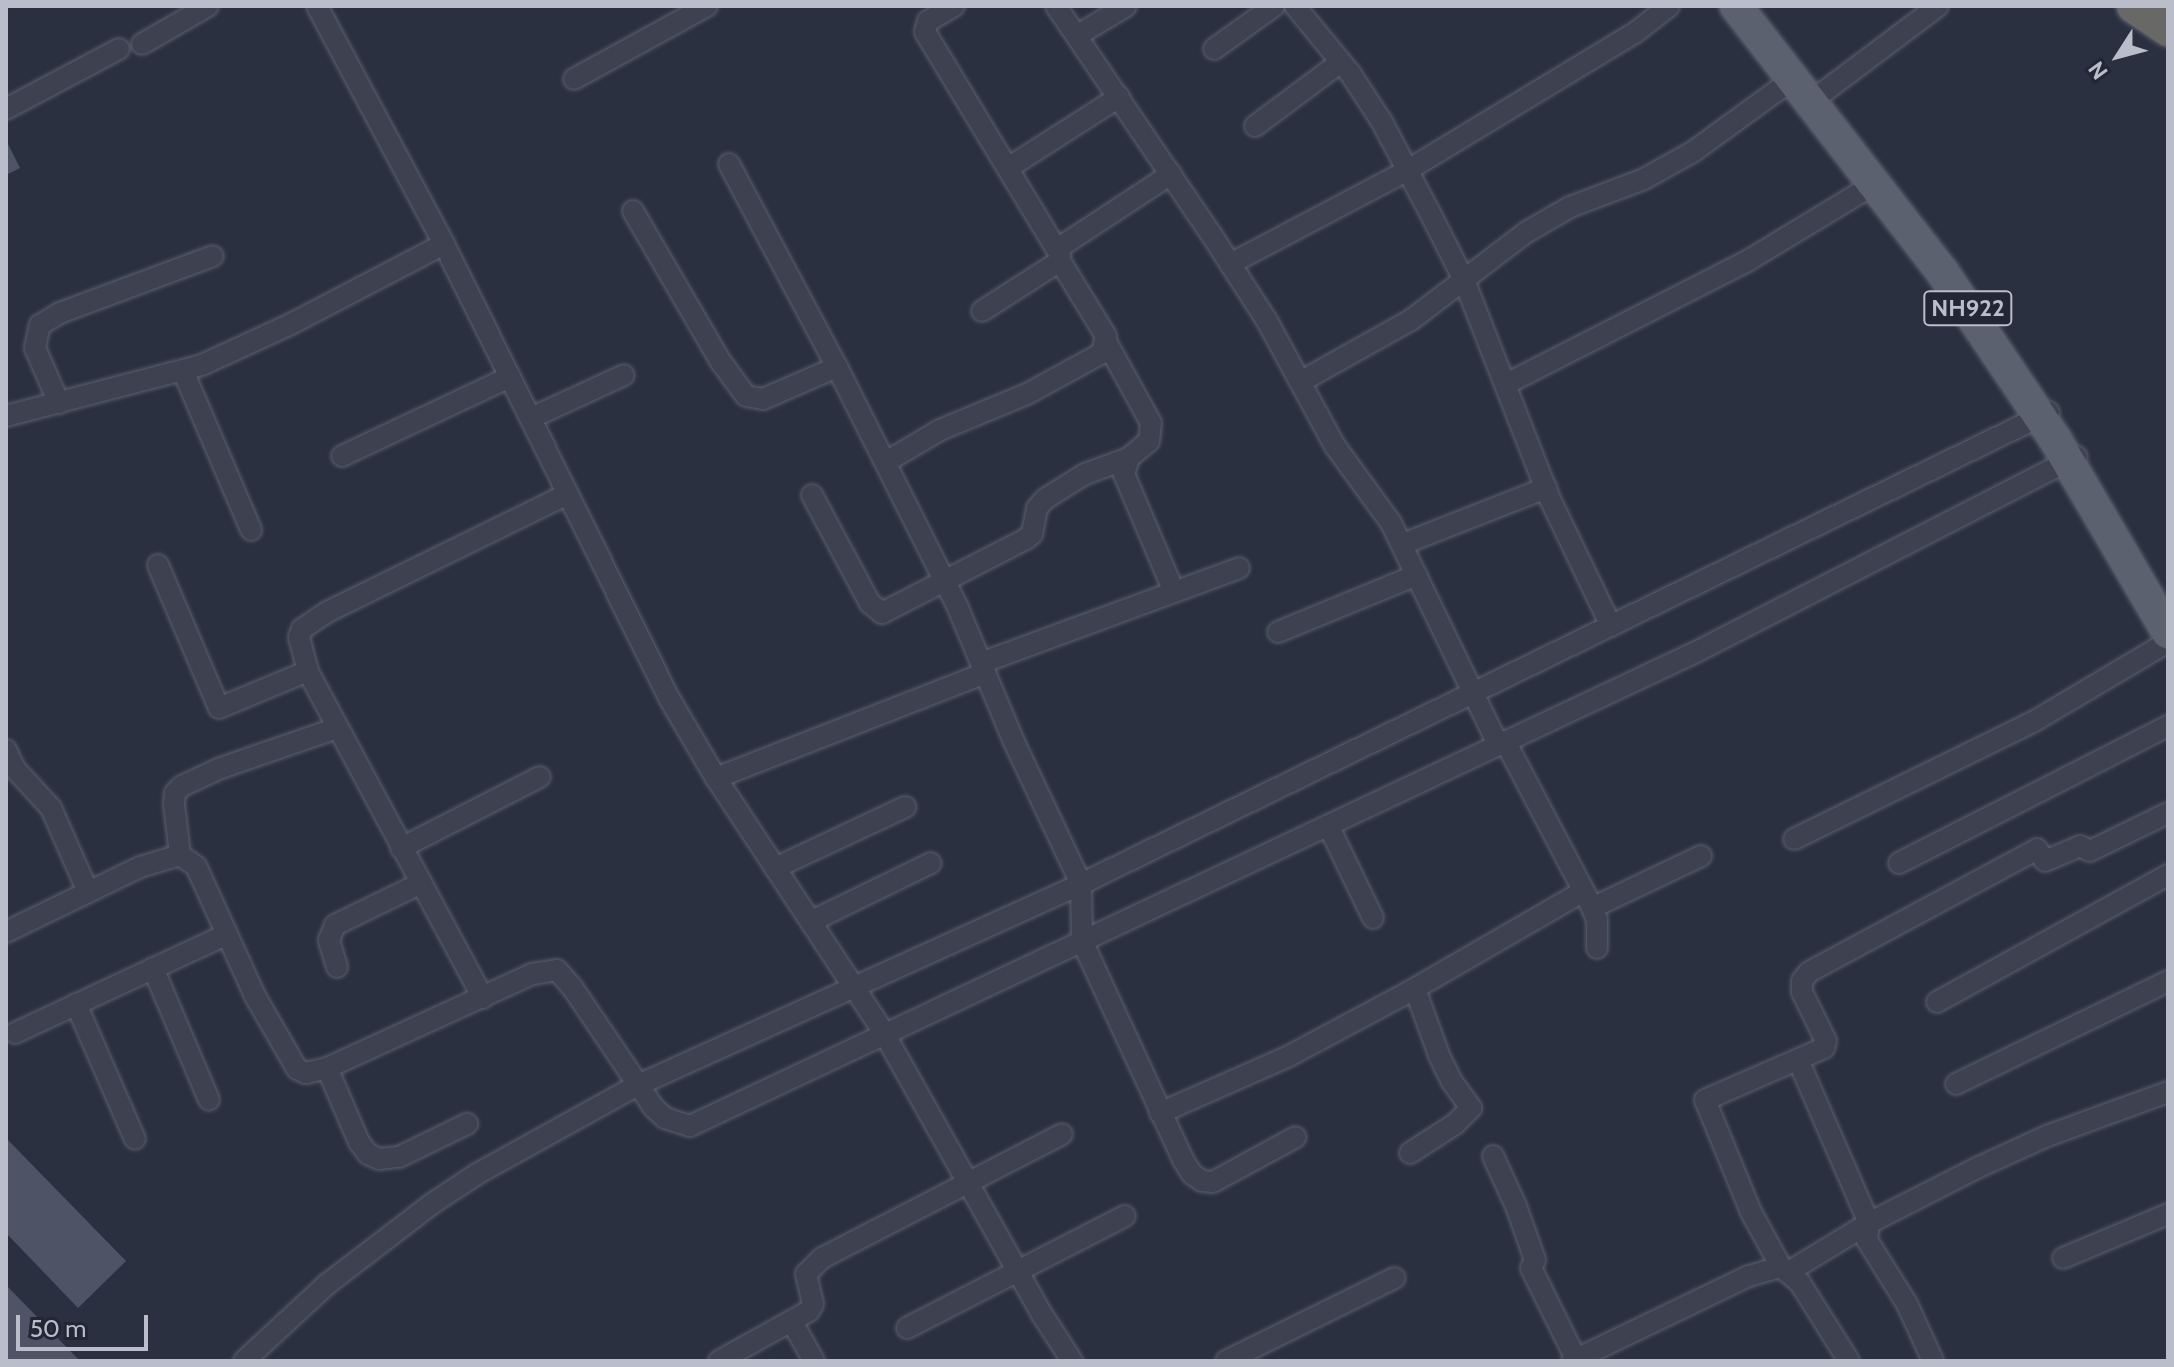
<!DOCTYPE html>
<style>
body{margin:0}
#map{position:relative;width:2174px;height:1367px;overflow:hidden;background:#2a3040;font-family:Cabin,sans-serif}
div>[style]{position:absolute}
.building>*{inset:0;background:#4e5466}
.roads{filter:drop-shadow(0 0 2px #5b606d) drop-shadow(0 0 2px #5b606d)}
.minor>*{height:20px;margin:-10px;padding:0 10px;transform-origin:10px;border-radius:10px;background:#3e4250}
.primary>*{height:32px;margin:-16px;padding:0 16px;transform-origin:16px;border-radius:16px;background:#5c6170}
.trunk>*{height:34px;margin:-17px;padding:0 17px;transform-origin:17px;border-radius:17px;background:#686866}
span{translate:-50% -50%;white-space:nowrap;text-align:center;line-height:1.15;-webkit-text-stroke:8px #222735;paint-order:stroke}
.shield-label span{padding:2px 6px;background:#222735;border:2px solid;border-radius:6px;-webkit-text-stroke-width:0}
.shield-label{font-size:24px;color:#babeca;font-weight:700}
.frame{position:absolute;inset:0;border:8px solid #babeca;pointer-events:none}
.north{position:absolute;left:2078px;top:16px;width:80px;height:80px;-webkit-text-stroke:6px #222735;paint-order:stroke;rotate:234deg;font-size:22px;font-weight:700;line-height:32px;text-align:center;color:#babeca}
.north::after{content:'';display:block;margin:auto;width:28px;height:36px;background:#babeca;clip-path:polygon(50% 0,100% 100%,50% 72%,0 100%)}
.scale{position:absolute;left:16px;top:1315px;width:132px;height:36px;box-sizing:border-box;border:4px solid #babeca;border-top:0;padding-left:10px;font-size:24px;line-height:28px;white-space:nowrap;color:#babeca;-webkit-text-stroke:6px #222735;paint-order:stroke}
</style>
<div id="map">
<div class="building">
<div style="clip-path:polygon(6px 140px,20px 168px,6px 175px)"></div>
<div style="clip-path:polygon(6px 1138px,126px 1261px,78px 1308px,6px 1233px)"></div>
<div style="clip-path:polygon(6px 1285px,80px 1361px,6px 1361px)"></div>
</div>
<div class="roads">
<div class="minor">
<div style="left:317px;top:6px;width:270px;rotate:61.9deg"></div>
<div style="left:444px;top:244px;width:507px;rotate:63.64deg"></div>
<div style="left:669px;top:698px;width:93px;rotate:59.6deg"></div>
<div style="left:716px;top:778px;width:305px;rotate:56.6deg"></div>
<div style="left:884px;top:1033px;width:325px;rotate:60.7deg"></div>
<div style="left:1043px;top:1316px;width:54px;rotate:57.2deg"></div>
<div style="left:954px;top:6px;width:30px;rotate:150deg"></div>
<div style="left:928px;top:21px;width:11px;rotate:105deg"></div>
<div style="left:925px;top:32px;width:257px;rotate:58.8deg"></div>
<div style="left:1056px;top:6px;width:276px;rotate:55.8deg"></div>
<div style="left:1211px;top:234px;width:103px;rotate:57.2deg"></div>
<div style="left:1267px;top:321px;width:142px;rotate:61.5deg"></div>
<div style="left:1335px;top:446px;width:95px;rotate:54deg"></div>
<div style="left:1391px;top:523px;width:246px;rotate:64.2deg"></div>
<div style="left:1295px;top:6px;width:87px;rotate:50.6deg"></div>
<div style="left:1350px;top:73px;width:59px;rotate:56.9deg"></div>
<div style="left:1382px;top:122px;width:101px;rotate:62.2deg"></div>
<div style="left:1429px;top:211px;width:77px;rotate:63.1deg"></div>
<div style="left:1464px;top:280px;width:233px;rotate:68.6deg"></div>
<div style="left:1549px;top:497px;width:143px;rotate:64.3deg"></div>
<div style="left:1078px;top:35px;width:56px;rotate:-31.1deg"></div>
<div style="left:142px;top:44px;width:76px;rotate:-29.9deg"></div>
<div style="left:1214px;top:49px;width:74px;rotate:-35.6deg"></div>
<div style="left:574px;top:79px;width:152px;rotate:-28.8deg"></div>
<div style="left:1821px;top:94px;width:146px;rotate:-36.9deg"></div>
<div style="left:6px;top:109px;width:128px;rotate:-28deg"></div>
<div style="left:1255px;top:126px;width:107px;rotate:-36.7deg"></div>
<div style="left:729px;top:164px;width:230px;rotate:62deg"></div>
<div style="left:837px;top:367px;width:270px;rotate:63.3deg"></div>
<div style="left:958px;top:608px;width:145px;rotate:67.3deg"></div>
<div style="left:1014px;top:742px;width:157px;rotate:64.7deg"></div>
<div style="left:1081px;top:884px;width:57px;rotate:89deg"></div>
<div style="left:1082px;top:941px;width:241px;rotate:65.2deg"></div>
<div style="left:1183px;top:1160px;width:17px;rotate:57deg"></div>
<div style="left:1192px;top:1174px;width:12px;rotate:35deg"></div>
<div style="left:1202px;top:1181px;width:11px;rotate:5deg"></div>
<div style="left:1213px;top:1182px;width:94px;rotate:-28.5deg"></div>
<div style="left:1008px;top:168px;width:132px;rotate:-32.6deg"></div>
<div style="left:633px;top:211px;width:175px;rotate:59.8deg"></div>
<div style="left:721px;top:362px;width:42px;rotate:53.7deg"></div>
<div style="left:746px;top:396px;width:17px;rotate:10deg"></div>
<div style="left:763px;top:399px;width:81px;rotate:-23.4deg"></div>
<div style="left:1230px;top:264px;width:201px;rotate:-27.8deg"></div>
<div style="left:1408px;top:170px;width:267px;rotate:-31.2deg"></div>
<div style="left:1636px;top:32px;width:42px;rotate:-38.2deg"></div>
<div style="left:982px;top:311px;width:93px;rotate:-32.7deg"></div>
<div style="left:1107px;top:343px;width:91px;rotate:61.2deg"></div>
<div style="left:1151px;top:423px;width:18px;rotate:96deg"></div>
<div style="left:1149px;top:441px;width:26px;rotate:140deg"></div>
<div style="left:1129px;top:458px;width:17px;rotate:107deg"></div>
<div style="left:1124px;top:474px;width:128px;rotate:67deg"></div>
<div style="left:183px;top:371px;width:173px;rotate:66.8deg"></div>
<div style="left:1300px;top:382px;width:127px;rotate:-29.2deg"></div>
<div style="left:1411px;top:320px;width:143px;rotate:-37.3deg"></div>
<div style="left:1525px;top:233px;width:52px;rotate:-30deg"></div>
<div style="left:1570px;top:207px;width:79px;rotate:-20.7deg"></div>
<div style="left:1644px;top:179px;width:57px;rotate:-29.2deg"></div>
<div style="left:1694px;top:151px;width:122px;rotate:-36deg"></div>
<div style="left:1506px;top:384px;width:273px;rotate:-27deg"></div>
<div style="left:1749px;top:260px;width:145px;rotate:-31.2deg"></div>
<div style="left:59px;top:403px;width:60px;rotate:-113.6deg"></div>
<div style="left:35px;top:348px;width:24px;rotate:-78deg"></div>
<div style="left:40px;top:325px;width:23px;rotate:-31deg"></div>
<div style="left:60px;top:313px;width:163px;rotate:-20.4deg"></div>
<div style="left:6px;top:416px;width:203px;rotate:-14.6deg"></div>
<div style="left:202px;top:365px;width:96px;rotate:-24.7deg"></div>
<div style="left:289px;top:325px;width:175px;rotate:-27.6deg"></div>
<div style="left:531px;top:418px;width:102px;rotate:-24.8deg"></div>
<div style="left:342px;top:456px;width:186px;rotate:-25.2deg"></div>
<div style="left:886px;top:462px;width:63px;rotate:-30.7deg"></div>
<div style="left:940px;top:430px;width:94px;rotate:-22.5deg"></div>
<div style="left:1027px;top:394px;width:85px;rotate:-28.7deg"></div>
<div style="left:1102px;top:353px;width:17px;rotate:-77deg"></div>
<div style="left:1106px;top:336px;width:88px;rotate:-121.5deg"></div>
<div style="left:1060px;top:261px;width:14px;rotate:-90deg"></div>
<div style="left:1060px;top:247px;width:133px;rotate:-33.3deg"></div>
<div style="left:812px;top:495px;width:123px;rotate:61.8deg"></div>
<div style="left:870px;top:603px;width:16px;rotate:40deg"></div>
<div style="left:882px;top:613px;width:162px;rotate:-27.2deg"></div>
<div style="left:1026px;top:539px;width:8px;rotate:-40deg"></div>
<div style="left:1032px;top:534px;width:26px;rotate:-79deg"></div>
<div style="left:1037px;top:508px;width:12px;rotate:-48deg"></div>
<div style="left:1045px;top:499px;width:47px;rotate:-32deg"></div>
<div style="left:1085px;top:474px;width:47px;rotate:-20deg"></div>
<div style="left:1403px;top:544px;width:154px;rotate:-21.4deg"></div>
<div style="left:158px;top:565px;width:155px;rotate:66.9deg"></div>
<div style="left:219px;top:708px;width:96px;rotate:-22.6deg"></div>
<div style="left:1278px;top:632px;width:150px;rotate:-22.3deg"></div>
<div style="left:981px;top:663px;width:275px;rotate:-20.2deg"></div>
<div style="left:1505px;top:741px;width:181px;rotate:62.3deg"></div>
<div style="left:1589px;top:901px;width:21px;rotate:67deg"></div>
<div style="left:1597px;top:920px;width:28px;rotate:90deg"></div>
<div style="left:6px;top:750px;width:21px;rotate:65deg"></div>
<div style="left:15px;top:769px;width:53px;rotate:47.3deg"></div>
<div style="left:51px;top:808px;width:92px;rotate:66.2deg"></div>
<div style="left:716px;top:778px;width:289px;rotate:-21.3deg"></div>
<div style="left:1329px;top:827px;width:101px;rotate:64.2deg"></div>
<div style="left:1794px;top:839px;width:266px;rotate:-26.1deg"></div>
<div style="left:2033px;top:722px;width:157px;rotate:-30.7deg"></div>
<div style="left:401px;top:848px;width:156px;rotate:-27.1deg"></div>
<div style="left:180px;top:855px;width:51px;rotate:-96.7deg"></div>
<div style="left:174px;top:804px;width:11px;rotate:-85deg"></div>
<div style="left:175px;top:793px;width:10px;rotate:-45deg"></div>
<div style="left:182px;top:786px;width:40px;rotate:-25deg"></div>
<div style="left:218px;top:769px;width:126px;rotate:-19deg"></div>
<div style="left:1899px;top:863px;width:302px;rotate:-27deg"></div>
<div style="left:775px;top:868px;width:144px;rotate:-25.1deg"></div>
<div style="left:1592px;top:908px;width:121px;rotate:-25.5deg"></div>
<div style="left:812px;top:921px;width:132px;rotate:-26deg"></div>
<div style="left:6px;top:932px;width:149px;rotate:-25.9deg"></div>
<div style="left:140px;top:867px;width:42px;rotate:-16.7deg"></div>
<div style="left:180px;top:855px;width:19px;rotate:35deg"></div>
<div style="left:196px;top:866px;width:143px;rotate:65.6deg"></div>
<div style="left:255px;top:996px;width:84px;rotate:60.1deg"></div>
<div style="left:297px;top:1069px;width:10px;rotate:24deg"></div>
<div style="left:306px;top:1073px;width:22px;rotate:-13deg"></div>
<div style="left:327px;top:1068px;width:226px;rotate:-24.6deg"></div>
<div style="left:532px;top:974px;width:25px;rotate:-9deg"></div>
<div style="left:557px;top:970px;width:23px;rotate:49deg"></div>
<div style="left:572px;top:987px;width:146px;rotate:55.9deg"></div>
<div style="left:654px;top:1108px;width:15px;rotate:42deg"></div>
<div style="left:665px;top:1118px;width:26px;rotate:18deg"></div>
<div style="left:690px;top:1126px;width:1112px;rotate:-25.23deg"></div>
<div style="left:1696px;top:652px;width:428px;rotate:-27.2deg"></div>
<div style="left:337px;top:967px;width:28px;rotate:-107deg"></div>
<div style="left:329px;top:940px;width:16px;rotate:-68deg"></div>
<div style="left:335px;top:925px;width:96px;rotate:-26deg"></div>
<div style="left:153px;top:968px;width:143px;rotate:67deg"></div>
<div style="left:483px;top:998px;width:371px;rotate:-118.2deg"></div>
<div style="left:308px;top:671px;width:35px;rotate:-105deg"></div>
<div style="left:299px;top:637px;width:9px;rotate:-69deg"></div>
<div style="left:302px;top:629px;width:32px;rotate:-34deg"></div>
<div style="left:329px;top:611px;width:266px;rotate:-26.1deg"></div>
<div style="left:1937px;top:1002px;width:264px;rotate:-28.8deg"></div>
<div style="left:76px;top:1004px;width:147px;rotate:66.4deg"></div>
<div style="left:15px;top:1033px;width:234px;rotate:-25deg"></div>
<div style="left:1799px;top:1062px;width:176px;rotate:66.5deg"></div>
<div style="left:1869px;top:1223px;width:17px;rotate:97deg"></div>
<div style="left:1867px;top:1240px;width:75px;rotate:58deg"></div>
<div style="left:1907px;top:1304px;width:63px;rotate:65.5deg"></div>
<div style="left:327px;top:1068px;width:81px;rotate:66.6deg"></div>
<div style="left:359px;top:1142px;width:15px;rotate:53deg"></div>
<div style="left:368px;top:1154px;width:12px;rotate:24deg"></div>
<div style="left:379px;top:1159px;width:20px;rotate:-6deg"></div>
<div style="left:399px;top:1157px;width:76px;rotate:-25.9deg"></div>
<div style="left:1956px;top:1084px;width:236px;rotate:-25.9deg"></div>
<div style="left:1160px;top:1113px;width:141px;rotate:-23.8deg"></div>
<div style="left:1289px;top:1056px;width:134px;rotate:-28.1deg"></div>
<div style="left:1407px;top:993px;width:204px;rotate:-30deg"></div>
<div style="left:1410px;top:1153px;width:54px;rotate:-32.8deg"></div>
<div style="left:1455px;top:1124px;width:23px;rotate:-45deg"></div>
<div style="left:1471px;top:1108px;width:34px;rotate:-126deg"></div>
<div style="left:1451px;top:1080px;width:28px;rotate:-116deg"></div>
<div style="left:1439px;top:1055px;width:70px;rotate:-110deg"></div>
<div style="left:1493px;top:1156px;width:55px;rotate:65.3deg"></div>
<div style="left:1516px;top:1206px;width:57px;rotate:70.6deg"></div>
<div style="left:1535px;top:1260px;width:9px;rotate:117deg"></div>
<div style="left:1531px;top:1268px;width:102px;rotate:63.7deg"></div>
<div style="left:2063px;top:1258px;width:114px;rotate:-22.7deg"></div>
<div style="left:1781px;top:1267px;width:63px;rotate:-118.6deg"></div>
<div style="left:1751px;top:1212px;width:121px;rotate:-112.3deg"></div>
<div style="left:1705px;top:1100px;width:130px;rotate:-23.6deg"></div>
<div style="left:1824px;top:1048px;width:7px;rotate:-74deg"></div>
<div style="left:1826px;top:1041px;width:55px;rotate:-116.1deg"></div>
<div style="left:1802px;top:992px;width:11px;rotate:-90deg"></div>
<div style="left:1802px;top:981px;width:11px;rotate:-52deg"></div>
<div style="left:1809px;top:972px;width:259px;rotate:-28.3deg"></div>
<div style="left:2037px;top:849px;width:14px;rotate:56deg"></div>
<div style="left:2045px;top:861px;width:38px;rotate:-23deg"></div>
<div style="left:2080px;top:846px;width:11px;rotate:27deg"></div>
<div style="left:2090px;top:851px;width:87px;rotate:-26deg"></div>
<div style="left:1790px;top:1271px;width:92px;rotate:-31.3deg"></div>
<div style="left:1869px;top:1223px;width:123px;rotate:-27deg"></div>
<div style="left:1979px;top:1167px;width:75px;rotate:-24.5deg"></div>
<div style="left:2047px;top:1136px;width:129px;rotate:-20deg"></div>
<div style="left:792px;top:1322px;width:45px;rotate:60.6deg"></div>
<div style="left:907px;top:1328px;width:245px;rotate:-27.2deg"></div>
<div style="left:244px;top:1361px;width:112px;rotate:-42.8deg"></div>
<div style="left:326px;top:1285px;width:135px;rotate:-37.5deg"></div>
<div style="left:433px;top:1203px;width:53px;rotate:-33.4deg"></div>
<div style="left:477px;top:1174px;width:182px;rotate:-29deg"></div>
<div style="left:636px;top:1086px;width:489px;rotate:-24.4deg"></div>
<div style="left:1081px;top:884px;width:1077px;rotate:-25.99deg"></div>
<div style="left:719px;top:1361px;width:103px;rotate:-29.1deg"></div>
<div style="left:809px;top:1311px;width:8px;rotate:-60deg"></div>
<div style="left:813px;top:1304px;width:31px;rotate:-103deg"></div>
<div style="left:806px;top:1274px;width:23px;rotate:-45deg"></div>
<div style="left:822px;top:1258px;width:270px;rotate:-27.3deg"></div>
<div style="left:1226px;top:1361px;width:188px;rotate:-26.2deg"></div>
<div style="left:1572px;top:1361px;width:196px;rotate:-25.7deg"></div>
<div style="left:1749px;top:1276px;width:33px;rotate:-16deg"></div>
<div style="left:1781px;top:1267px;width:25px;rotate:40deg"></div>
<div style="left:1800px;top:1283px;width:92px;rotate:57.9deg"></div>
</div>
<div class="primary">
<div style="left:1736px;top:6px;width:338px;rotate:52.2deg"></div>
<div style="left:1943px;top:273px;width:200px;rotate:56deg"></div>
<div style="left:2055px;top:439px;width:224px;rotate:59.7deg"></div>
</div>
<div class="trunk">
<div style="left:2134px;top:6px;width:41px;rotate:34.1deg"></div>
</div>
</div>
<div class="shield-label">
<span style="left:1968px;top:308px">NH922</span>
</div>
<div class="frame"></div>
<div class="north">N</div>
<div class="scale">50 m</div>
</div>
